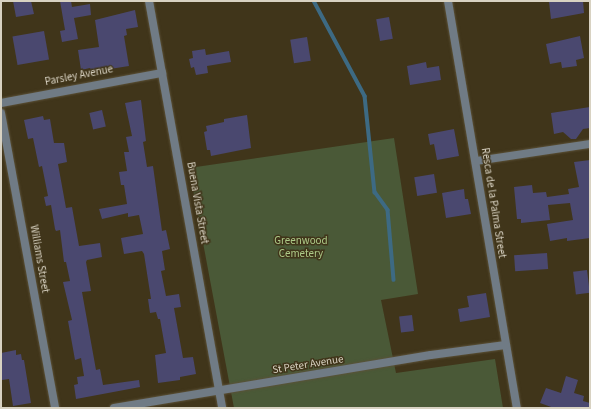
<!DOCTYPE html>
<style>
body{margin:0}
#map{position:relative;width:591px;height:409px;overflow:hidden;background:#40351a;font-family:"Source Sans 3",sans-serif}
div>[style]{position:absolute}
.green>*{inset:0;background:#4a5937}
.stream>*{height:3.5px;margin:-1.75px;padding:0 1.75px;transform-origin:1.75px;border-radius:1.75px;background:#3d6a83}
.building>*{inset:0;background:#4a486f;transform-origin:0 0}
.roads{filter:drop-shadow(0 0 1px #5b5138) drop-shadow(0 0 1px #5b5138)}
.minor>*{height:8px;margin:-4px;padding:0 4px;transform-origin:4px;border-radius:4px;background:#707b85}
span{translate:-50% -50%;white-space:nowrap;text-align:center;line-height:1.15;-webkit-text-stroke:3px #40351a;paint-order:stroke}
.street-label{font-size:11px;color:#d8d2c2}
.park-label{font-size:11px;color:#adca88}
.frame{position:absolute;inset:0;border:2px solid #d8d2c2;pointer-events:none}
</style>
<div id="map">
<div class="green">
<div style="clip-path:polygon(394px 138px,418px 294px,381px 300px,396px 373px,495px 359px,503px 408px,234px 408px,189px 168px)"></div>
</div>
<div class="stream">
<div style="left:314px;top:1px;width:108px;rotate:61.8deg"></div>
<div style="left:365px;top:96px;width:97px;rotate:84.1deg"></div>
<div style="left:375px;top:192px;width:22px;rotate:54deg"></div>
<div style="left:388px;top:210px;width:70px;rotate:85.1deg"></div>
</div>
<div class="building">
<div style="clip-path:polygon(13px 1px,31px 1px,34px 14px,16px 17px)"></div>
<div style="clip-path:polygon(60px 1px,71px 1px,72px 7px,90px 4px,91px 15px,74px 18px,78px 39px,62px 42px,60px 31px,65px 30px)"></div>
<div style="clip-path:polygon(558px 1px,583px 1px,584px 13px,551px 19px,549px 2px)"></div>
<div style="clip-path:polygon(135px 10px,138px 27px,126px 29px,127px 35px,124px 36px,129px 66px,91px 72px,90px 68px,81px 70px,78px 50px,99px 47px,95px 20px)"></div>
<div style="left:389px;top:17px;width:22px;height:13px;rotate:80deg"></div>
<div style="left:44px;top:31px;width:29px;height:32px;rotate:80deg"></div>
<div style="clip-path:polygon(580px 36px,584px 58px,576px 60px,577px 66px,562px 68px,561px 62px,550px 64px,546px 44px)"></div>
<div style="left:307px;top:37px;width:24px;height:17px;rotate:81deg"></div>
<div style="clip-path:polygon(205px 49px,206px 55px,229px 51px,231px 62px,207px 66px,208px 73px,196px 75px,194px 67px,191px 68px,189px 59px,193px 58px,192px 51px)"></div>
<div style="clip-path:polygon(426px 62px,427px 68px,439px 66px,441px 80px,410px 85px,407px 66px)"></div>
<div style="clip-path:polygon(141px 100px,146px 141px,143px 142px,147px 167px,153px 166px,162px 231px,166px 230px,170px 249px,162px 251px,165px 270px,161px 271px,166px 296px,179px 294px,181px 307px,174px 308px,183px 358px,193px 357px,196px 374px,180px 377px,180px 380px,158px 383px,155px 355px,166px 353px,160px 319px,158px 319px,156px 312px,150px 313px,148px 299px,151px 299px,144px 254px,142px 251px,124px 254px,121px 238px,143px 234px,139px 215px,128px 217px,128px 213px,102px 219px,99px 209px,127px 204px,124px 185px,121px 185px,119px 172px,127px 171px,124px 152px,129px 152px,126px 137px,132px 136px,125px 103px)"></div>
<div style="clip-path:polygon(590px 107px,590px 128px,583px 129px,576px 139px,571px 139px,563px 132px,554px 134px,551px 113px)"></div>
<div style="left:102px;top:110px;width:17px;height:13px;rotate:77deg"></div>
<div style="clip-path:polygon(247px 115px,251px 148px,211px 156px,210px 150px,207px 150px,204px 132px,207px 131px,206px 126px,224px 122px,224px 119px)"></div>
<div style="clip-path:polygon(43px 116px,44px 120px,50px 119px,54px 143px,64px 143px,67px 162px,58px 164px,66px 208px,72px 207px,79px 246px,100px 243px,102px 257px,87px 260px,86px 262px,91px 291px,82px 292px,96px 370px,100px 369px,103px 385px,139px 380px,140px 387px,76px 399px,74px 385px,78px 384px,77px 377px,84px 376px,81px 358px,75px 360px,68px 321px,72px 320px,63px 282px,70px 281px,66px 262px,64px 262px,60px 230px,56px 231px,55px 229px,51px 205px,46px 206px,44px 197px,48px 196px,42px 166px,39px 167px,33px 138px,28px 139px,24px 120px)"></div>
<div style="clip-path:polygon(454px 129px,459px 156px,437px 160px,434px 144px,430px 145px,428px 134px)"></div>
<div style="clip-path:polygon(590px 160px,590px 238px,567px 241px,567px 238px,550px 241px,547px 224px,573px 220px,570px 203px,548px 205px,550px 220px,521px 223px,521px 219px,517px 219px,514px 187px,532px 185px,533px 193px,546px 192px,547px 197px,569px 194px,568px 189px,579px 187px,574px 162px)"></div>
<div style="left:434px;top:174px;width:19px;height:20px;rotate:81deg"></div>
<div style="clip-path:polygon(464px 189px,465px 199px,468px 199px,471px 214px,446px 218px,442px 193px)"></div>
<div style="left:547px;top:253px;width:16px;height:33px;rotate:86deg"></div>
<div style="left:587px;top:270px;width:23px;height:14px;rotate:83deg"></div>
<div style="clip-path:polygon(486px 293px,490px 317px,460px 322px,458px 309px,469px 307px,467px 296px)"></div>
<div style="left:412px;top:315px;width:16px;height:13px;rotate:83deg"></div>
<div style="clip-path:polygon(16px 350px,16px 355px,21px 354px,22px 360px,24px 360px,31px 403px,13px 406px,9px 379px,2px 380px,1px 353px)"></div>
<div style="clip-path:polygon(566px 376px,578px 380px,574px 393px,584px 396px,583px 401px,590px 403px,590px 408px,554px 408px,540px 403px,546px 388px,561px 393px)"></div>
</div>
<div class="roads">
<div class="minor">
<div style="left:149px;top:1px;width:413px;rotate:79.8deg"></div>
<div style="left:448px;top:1px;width:413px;rotate:80.4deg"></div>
<div style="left:1px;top:103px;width:164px;rotate:-10.6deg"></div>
<div style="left:1px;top:113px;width:300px;rotate:79.6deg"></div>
<div style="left:476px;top:161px;width:115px;rotate:-8.5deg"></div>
<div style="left:114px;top:408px;width:321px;rotate:-9.5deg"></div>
<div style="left:431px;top:355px;width:75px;rotate:-7.7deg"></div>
</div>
</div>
<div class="street-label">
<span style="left:79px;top:76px;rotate:-11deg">Parsley Avenue</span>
<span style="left:197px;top:203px;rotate:80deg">Buena Vista Street</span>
<span style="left:493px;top:203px;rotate:81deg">Resca de la Palma Street</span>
<span style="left:39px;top:259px;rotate:80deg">Williams Street</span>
<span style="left:308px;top:365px;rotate:-9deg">St Peter Avenue</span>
</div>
<div class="park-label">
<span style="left:301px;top:248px">Greenwood<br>Cemetery</span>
</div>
<div class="frame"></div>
</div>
